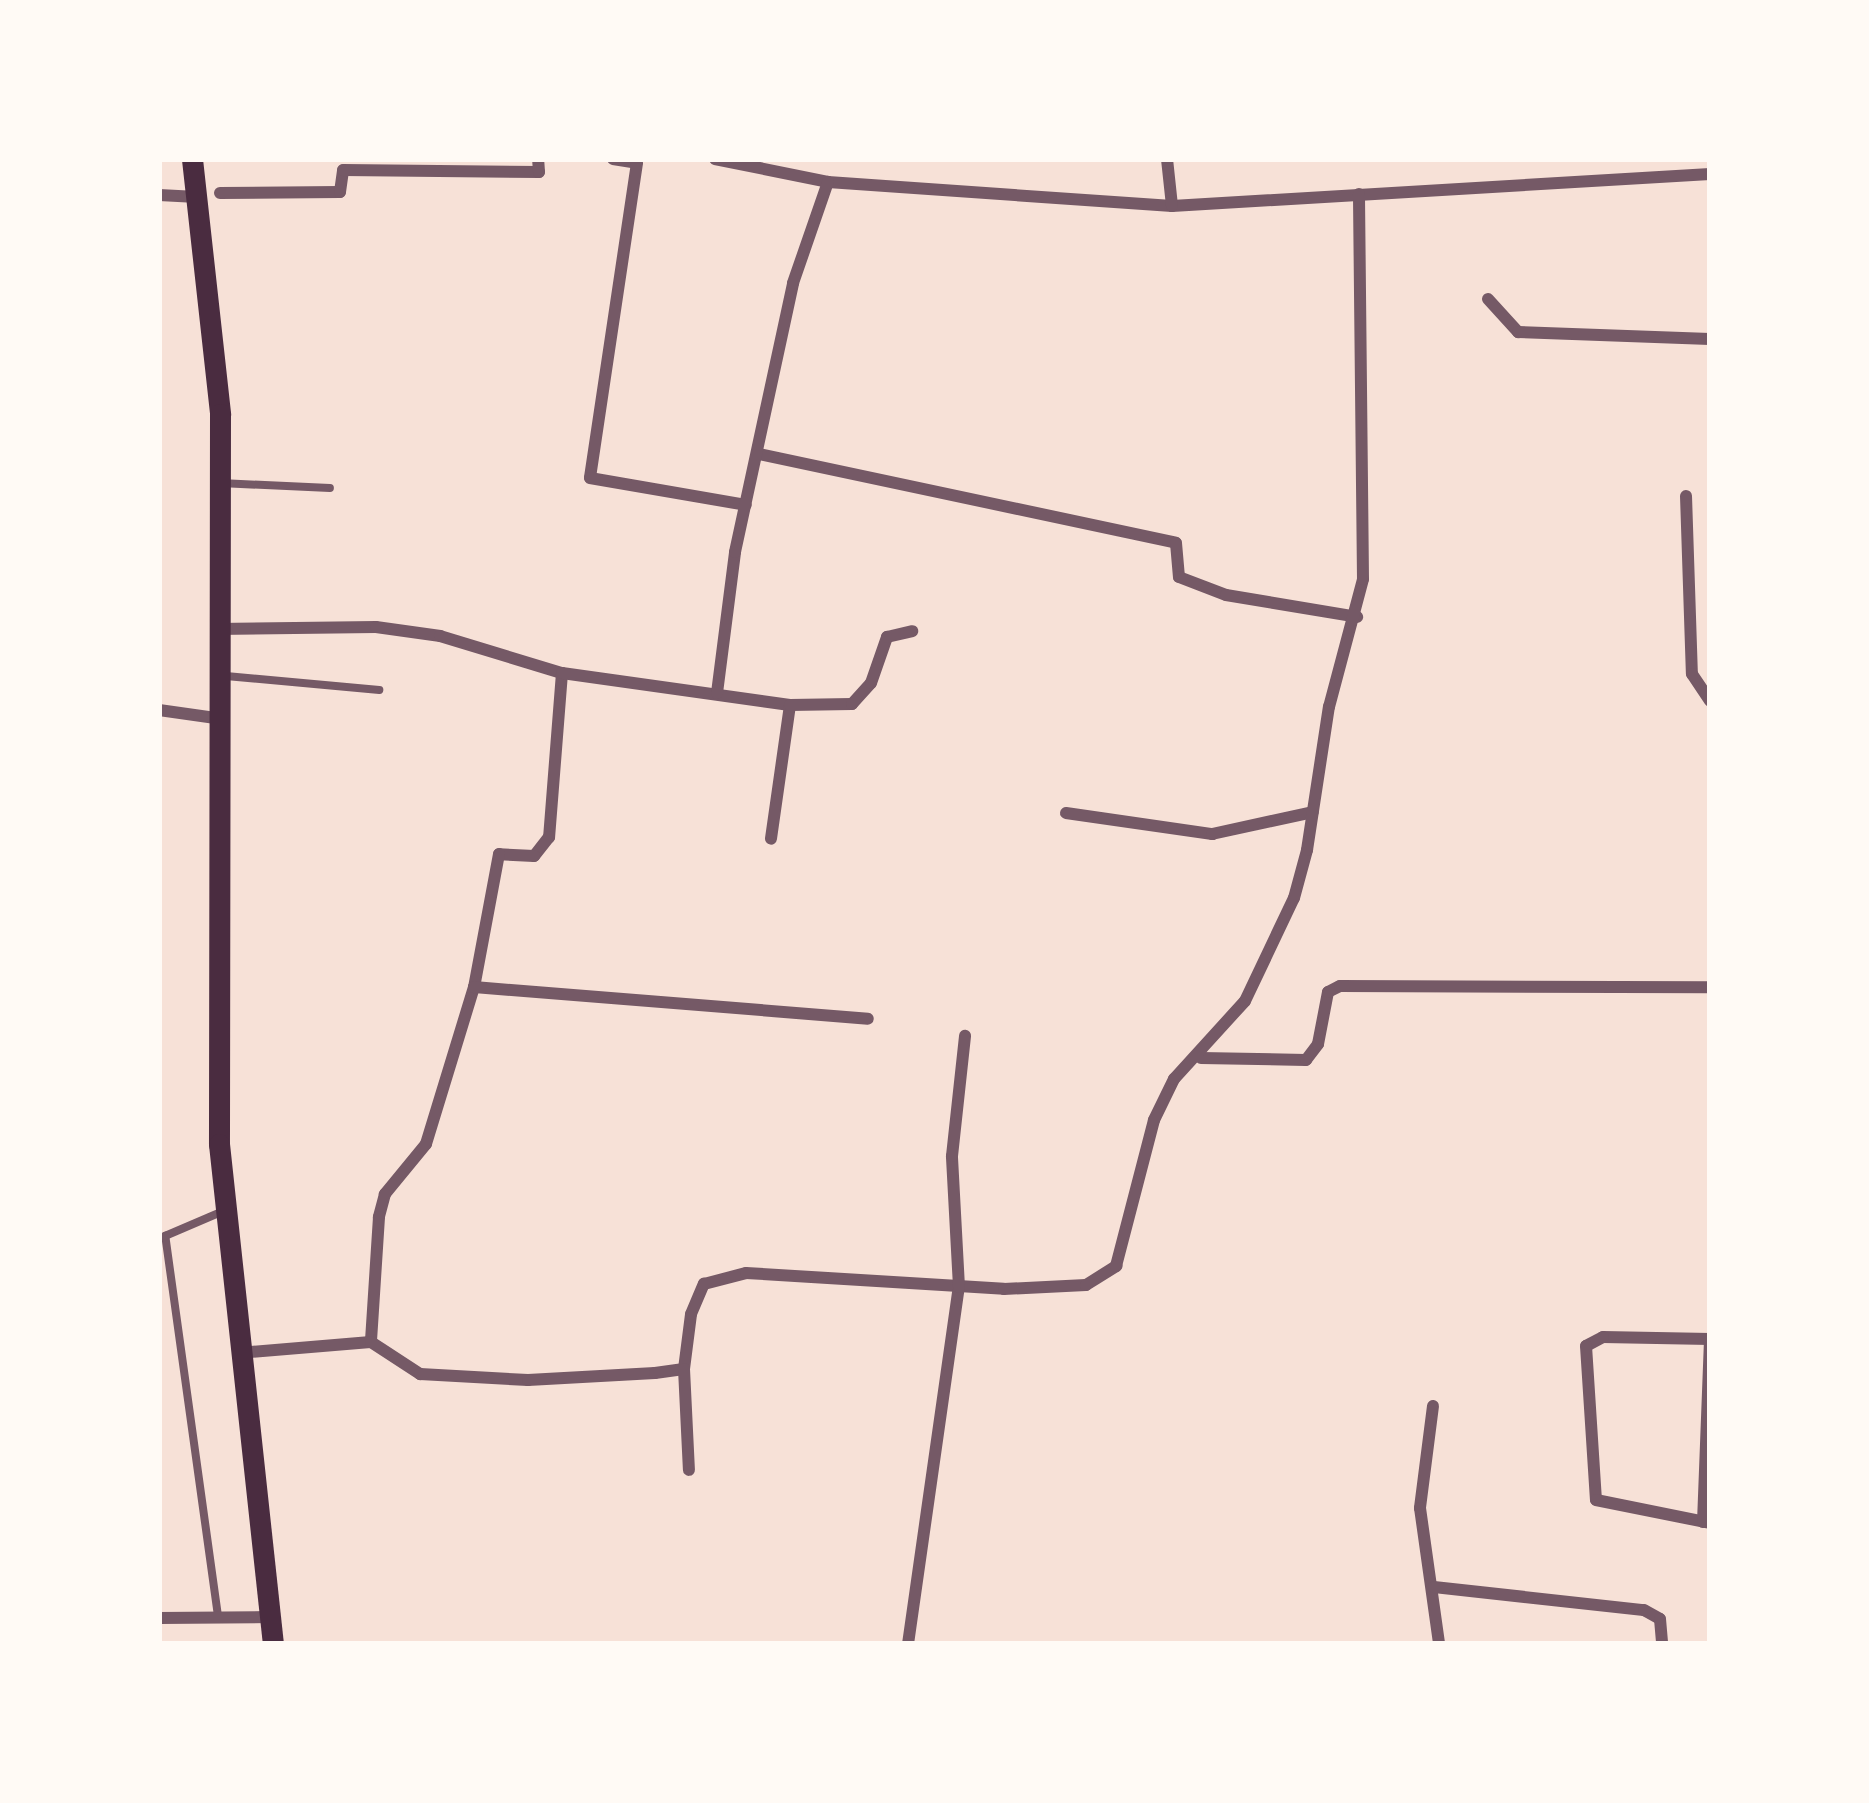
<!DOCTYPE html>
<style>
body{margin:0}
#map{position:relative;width:1869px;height:1803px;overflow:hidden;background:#f7e1d7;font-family:"Nunito Sans",sans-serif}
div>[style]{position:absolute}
.service>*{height:8px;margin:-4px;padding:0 4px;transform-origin:4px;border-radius:4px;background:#755966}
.minor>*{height:12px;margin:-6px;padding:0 6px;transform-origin:6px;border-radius:6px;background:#755966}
.secondary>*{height:21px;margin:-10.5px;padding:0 10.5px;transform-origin:10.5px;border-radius:10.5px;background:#4a2c40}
span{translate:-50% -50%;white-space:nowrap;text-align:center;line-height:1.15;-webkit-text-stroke:9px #fffaf5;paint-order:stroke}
.frame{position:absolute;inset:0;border:162px solid #fffaf5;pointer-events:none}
</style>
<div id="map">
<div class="service">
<div style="left:220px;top:483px;width:110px;rotate:2.6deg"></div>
<div style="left:226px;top:676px;width:154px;rotate:5.2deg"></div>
<div style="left:218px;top:1616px;width:384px;rotate:-97.9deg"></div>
<div style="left:165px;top:1236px;width:61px;rotate:-23.2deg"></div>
</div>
<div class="minor">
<div style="left:613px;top:159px;width:24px;rotate:9deg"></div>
<div style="left:637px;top:163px;width:318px;rotate:98.5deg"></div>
<div style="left:590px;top:478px;width:158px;rotate:9.8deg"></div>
<div style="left:715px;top:159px;width:115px;rotate:11.5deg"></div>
<div style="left:828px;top:182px;width:345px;rotate:4deg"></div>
<div style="left:1172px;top:206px;width:539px;rotate:-3.4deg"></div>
<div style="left:1167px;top:159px;width:47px;rotate:83.9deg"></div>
<div style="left:220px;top:193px;width:120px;rotate:-0.5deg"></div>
<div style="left:340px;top:192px;width:22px;rotate:-82deg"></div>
<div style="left:343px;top:170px;width:196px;rotate:0.6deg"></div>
<div style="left:539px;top:172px;width:13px;rotate:-94deg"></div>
<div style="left:159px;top:195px;width:38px;rotate:3deg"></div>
<div style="left:1488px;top:299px;width:45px;rotate:47.7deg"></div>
<div style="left:1518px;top:332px;width:192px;rotate:2.1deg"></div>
<div style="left:759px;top:454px;width:426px;rotate:12deg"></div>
<div style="left:1176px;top:543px;width:34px;rotate:85deg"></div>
<div style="left:1179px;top:577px;width:50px;rotate:21deg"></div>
<div style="left:1226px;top:595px;width:133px;rotate:9.5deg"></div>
<div style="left:1686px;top:496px;width:178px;rotate:88.1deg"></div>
<div style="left:1692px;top:674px;width:32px;rotate:56deg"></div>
<div style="left:216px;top:629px;width:160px;rotate:-0.7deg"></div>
<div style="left:376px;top:627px;width:65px;rotate:8deg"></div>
<div style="left:440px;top:636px;width:127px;rotate:16.9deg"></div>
<div style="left:562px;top:673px;width:165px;rotate:94.5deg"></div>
<div style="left:549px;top:837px;width:24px;rotate:128deg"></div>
<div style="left:534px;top:856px;width:35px;rotate:-177deg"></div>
<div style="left:499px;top:854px;width:135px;rotate:100.6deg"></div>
<div style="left:474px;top:987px;width:164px;rotate:107deg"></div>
<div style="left:426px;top:1144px;width:65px;rotate:129.4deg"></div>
<div style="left:385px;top:1194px;width:24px;rotate:105deg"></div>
<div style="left:379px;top:1217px;width:125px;rotate:93.7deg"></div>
<div style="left:562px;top:673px;width:230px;rotate:8deg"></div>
<div style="left:790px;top:705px;width:135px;rotate:98.1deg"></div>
<div style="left:717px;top:693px;width:142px;rotate:-82.7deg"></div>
<div style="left:735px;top:552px;width:275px;rotate:-77.8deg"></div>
<div style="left:793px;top:283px;width:107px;rotate:-70.9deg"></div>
<div style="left:790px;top:705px;width:62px;rotate:-0.9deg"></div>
<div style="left:852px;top:704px;width:28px;rotate:-48deg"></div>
<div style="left:871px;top:683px;width:49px;rotate:-70.8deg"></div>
<div style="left:887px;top:637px;width:26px;rotate:-13deg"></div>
<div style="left:159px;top:710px;width:57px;rotate:8.1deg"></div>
<div style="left:1066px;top:813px;width:148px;rotate:8.2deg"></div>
<div style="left:1212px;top:834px;width:103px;rotate:-12.3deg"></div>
<div style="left:474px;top:987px;width:395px;rotate:4.6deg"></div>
<div style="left:1201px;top:1058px;width:105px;rotate:1.1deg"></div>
<div style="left:1306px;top:1060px;width:20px;rotate:-53deg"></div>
<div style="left:1318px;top:1044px;width:53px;rotate:-79.1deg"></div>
<div style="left:1328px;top:992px;width:13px;rotate:-27deg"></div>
<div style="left:1340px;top:986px;width:370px;rotate:0.2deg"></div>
<div style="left:1710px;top:1339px;width:107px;rotate:-178.9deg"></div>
<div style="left:1603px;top:1337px;width:19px;rotate:152deg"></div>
<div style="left:1586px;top:1346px;width:154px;rotate:86.3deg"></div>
<div style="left:1596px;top:1500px;width:116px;rotate:11.4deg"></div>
<div style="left:239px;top:1353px;width:132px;rotate:-4.8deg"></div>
<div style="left:371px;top:1342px;width:59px;rotate:33.1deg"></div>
<div style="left:420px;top:1374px;width:108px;rotate:3.2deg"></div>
<div style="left:528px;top:1380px;width:127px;rotate:-3.2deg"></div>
<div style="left:655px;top:1373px;width:29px;rotate:-8deg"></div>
<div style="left:684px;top:1369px;width:55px;rotate:-82.7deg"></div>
<div style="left:691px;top:1314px;width:33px;rotate:-67deg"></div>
<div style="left:704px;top:1284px;width:43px;rotate:-14.7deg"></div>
<div style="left:746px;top:1273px;width:258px;rotate:3.5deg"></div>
<div style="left:1004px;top:1289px;width:82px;rotate:-2.8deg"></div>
<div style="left:1086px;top:1285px;width:36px;rotate:-32deg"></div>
<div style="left:1116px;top:1266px;width:151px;rotate:-75.4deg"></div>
<div style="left:1154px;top:1120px;width:46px;rotate:-64deg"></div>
<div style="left:1174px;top:1079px;width:105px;rotate:-47.7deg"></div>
<div style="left:1245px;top:1001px;width:114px;rotate:-64.6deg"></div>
<div style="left:1294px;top:898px;width:50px;rotate:-74.8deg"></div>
<div style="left:1307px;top:850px;width:145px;rotate:-81.3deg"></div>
<div style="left:1329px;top:707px;width:132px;rotate:-75.1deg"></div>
<div style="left:1363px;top:579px;width:385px;rotate:-90.6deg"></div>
<div style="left:684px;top:1369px;width:101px;rotate:87.2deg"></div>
<div style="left:1433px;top:1406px;width:103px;rotate:97.3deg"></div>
<div style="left:1420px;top:1508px;width:137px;rotate:82deg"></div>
<div style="left:1703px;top:1522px;width:182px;rotate:-87.8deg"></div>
<div style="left:1434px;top:1587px;width:211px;rotate:6.3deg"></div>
<div style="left:1644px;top:1610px;width:18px;rotate:29deg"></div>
<div style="left:1660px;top:1619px;width:25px;rotate:85deg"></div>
<div style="left:159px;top:1618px;width:110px;rotate:-0.5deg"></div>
<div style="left:908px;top:1644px;width:361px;rotate:-81.9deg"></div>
<div style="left:959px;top:1287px;width:131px;rotate:-93.1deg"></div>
<div style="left:952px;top:1156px;width:121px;rotate:-83.8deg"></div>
</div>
<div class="secondary">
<div style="left:192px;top:159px;width:257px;rotate:83.7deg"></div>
<div style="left:220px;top:414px;width:730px;rotate:90.08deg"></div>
<div style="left:219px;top:1144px;width:503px;rotate:83.84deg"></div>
</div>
<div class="frame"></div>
</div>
